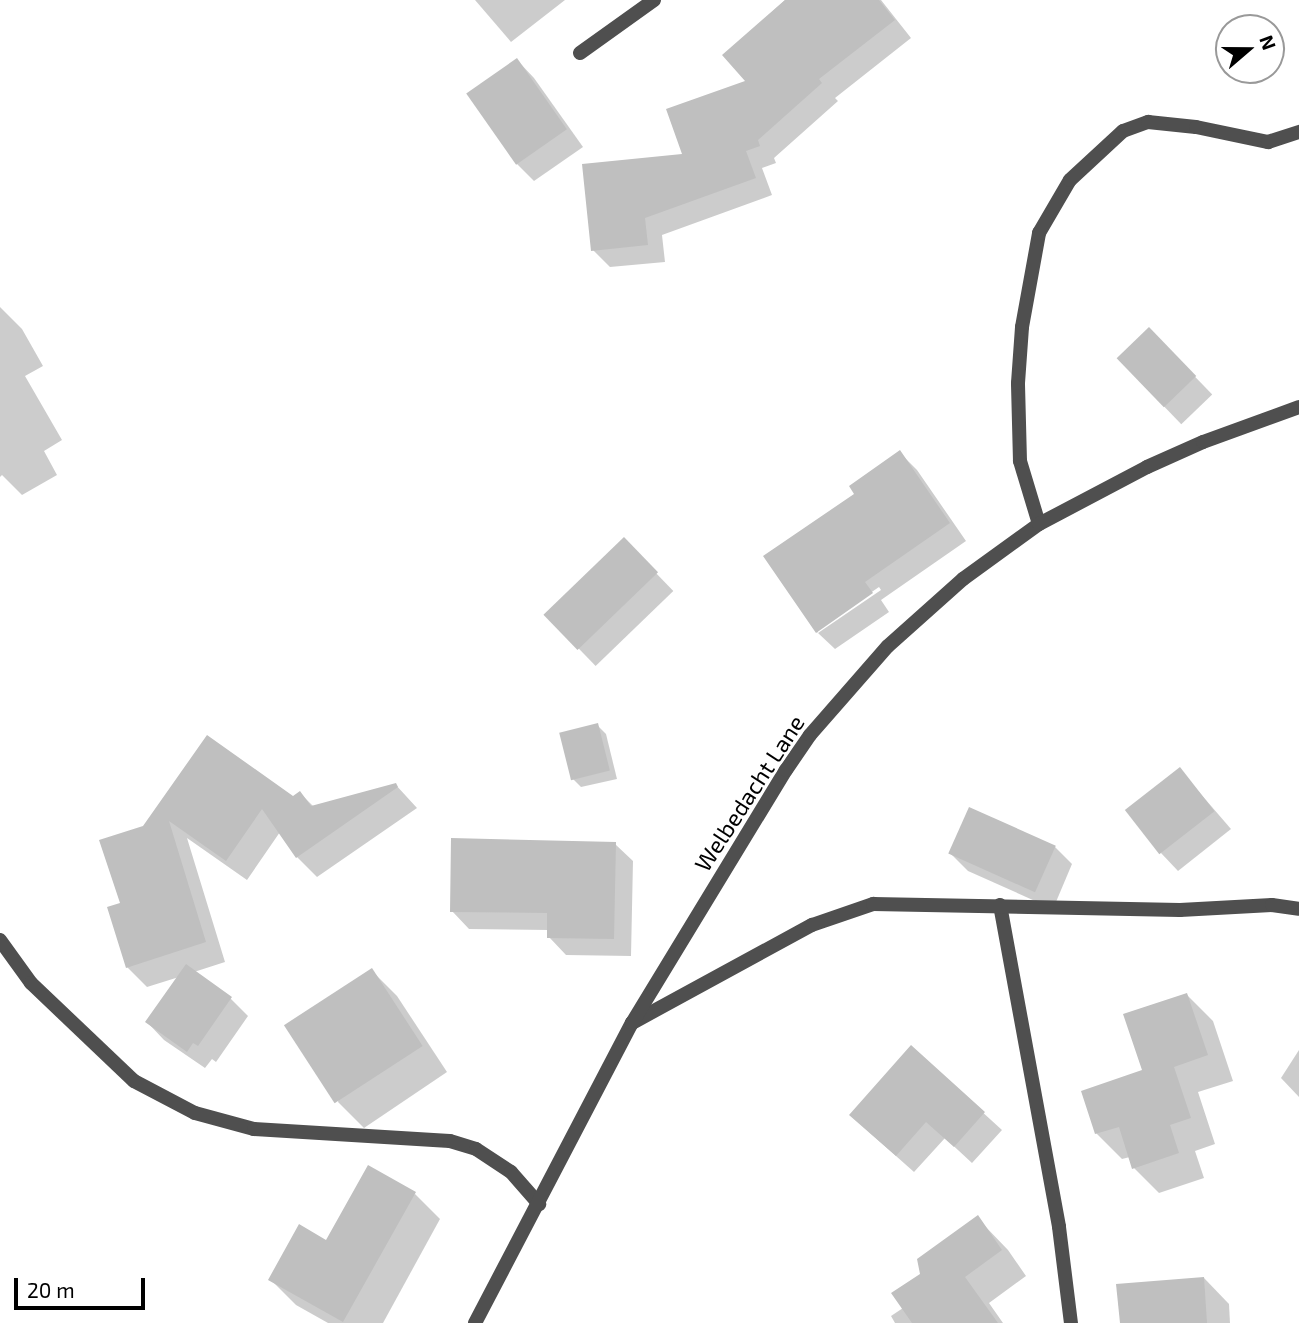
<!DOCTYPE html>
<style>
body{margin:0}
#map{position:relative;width:1299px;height:1323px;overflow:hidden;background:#fff;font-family:"Exo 2",sans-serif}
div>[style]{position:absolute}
.shadow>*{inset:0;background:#0003;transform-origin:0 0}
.building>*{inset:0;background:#bfbfbf;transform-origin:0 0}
.service>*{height:14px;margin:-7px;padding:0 7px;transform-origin:7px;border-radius:7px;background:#4f4f4f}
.minor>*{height:14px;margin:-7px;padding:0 7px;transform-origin:7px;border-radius:7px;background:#4f4f4f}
span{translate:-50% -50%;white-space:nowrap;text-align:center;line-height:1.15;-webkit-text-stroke:5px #fff;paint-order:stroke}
.street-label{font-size:23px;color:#000}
.north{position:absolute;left:1215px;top:14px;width:70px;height:70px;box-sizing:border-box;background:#fff;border:2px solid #999;border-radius:50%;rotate:70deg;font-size:19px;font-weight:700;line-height:28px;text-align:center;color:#000}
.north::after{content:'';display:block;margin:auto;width:24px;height:32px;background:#000;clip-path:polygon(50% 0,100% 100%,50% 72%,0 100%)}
.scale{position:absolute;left:14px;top:1278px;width:131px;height:32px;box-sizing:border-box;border:4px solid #000;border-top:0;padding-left:9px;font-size:21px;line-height:24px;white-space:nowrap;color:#000;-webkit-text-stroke:5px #fff;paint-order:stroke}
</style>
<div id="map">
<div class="shadow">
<div style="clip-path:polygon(475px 0,565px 0,511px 42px)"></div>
<div style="clip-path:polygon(785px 0,881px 0,911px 38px,835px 98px,838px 101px,774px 158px,776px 163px,762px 168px,772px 195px,662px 235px,665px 262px,610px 267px,593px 250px,684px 156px,748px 81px,725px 55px)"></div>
<div style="clip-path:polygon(517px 60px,534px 78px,583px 147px,534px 181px,517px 164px)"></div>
<div style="clip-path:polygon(0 307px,22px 329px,43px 366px,25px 376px,62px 440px,44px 451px,57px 475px,22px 495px,2px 475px,0 477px)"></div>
<div style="left:1149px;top:329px;width:91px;height:43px;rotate:46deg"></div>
<div style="clip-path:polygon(899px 452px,917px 470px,966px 541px,881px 600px,889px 612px,835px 649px,818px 633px,881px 590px,879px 587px,818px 629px,818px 633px,766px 556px,857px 494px)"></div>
<div style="left:624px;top:540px;width:71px;height:108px;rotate:46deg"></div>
<div style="clip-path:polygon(597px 725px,606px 734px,617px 779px,581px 787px,573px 779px)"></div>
<div style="clip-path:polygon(207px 738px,293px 798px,300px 793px,314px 807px,395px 784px,417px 808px,317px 877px,297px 857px,280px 832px,247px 880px,187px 838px,225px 962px,194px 972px,231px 999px,248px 1016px,216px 1062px,212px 1059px,205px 1068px,164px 1040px,147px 1022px,179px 977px,147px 987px,127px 967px,122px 904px,144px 827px)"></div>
<div style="clip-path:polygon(1180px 770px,1231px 829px,1178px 871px,1161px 853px)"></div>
<div style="clip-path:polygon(615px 844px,633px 861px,631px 956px,566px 955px,549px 937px,549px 930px,469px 929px,452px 911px)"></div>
<div style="clip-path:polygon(1055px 847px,1072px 864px,1053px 909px,968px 871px,951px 854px)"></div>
<div style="clip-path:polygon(372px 971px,397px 996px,447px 1072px,364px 1128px,338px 1102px)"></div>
<div style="clip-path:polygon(1187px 995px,1213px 1021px,1233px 1081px,1198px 1092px,1215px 1144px,1195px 1151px,1204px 1178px,1159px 1193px,1134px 1168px,1130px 1157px,1122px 1159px,1096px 1133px,1145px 1071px)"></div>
<div style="clip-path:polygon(912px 1048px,1002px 1130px,972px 1163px,945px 1138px,914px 1172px,869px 1132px)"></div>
<div style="clip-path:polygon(1299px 1050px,1299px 1097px,1281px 1078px)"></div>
<div style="clip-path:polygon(415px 1194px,440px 1219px,383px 1323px,328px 1323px,296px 1305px,270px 1279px,327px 1242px)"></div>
<div style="clip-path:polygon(982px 1223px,1008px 1250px,1026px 1276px,989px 1303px,1003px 1323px,895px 1323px,891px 1316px,903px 1308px,922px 1275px)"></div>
<div style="clip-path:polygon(1204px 1278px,1229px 1304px,1230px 1323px,1121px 1323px)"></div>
</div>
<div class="building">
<div style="clip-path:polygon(785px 0,879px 0,895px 20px,819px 79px,822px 83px,758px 140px,760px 146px,746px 151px,756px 178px,645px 218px,648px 245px,591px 251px,582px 164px,682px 154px,666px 109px,745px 81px,722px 55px)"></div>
<div style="left:517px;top:58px;width:87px;height:62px;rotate:55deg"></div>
<div style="left:1149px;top:327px;width:68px;height:45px;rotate:46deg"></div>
<div style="clip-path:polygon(900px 450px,950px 523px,865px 582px,873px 593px,816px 633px,763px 556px,854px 494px,849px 486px)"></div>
<div style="left:624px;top:537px;width:49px;height:112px;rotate:46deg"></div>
<div style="left:598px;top:723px;width:49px;height:40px;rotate:76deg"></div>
<div style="clip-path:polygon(207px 735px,293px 796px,300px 791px,311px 806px,396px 783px,398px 787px,296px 858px,262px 809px,226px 861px,169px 821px,206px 942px,126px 968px,107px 907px,120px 903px,99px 840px,143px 826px)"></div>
<div style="left:1180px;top:767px;width:56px;height:70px;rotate:52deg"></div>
<div style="left:969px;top:807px;width:95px;height:51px;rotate:24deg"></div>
<div style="clip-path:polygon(451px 838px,616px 842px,614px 939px,547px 938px,547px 913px,450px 912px)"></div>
<div style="clip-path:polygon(186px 964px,232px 997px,198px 1046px,193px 1043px,187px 1052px,145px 1022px)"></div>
<div style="left:372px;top:968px;width:93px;height:105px;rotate:57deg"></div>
<div style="clip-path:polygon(1187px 993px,1208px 1055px,1174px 1067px,1191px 1118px,1170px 1125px,1179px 1153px,1132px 1169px,1119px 1127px,1095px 1134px,1081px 1091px,1142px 1070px,1123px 1014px)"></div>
<div style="clip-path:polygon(911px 1045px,985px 1112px,954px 1147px,926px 1122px,896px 1156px,849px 1115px)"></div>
<div style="clip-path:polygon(368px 1165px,416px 1192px,343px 1322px,268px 1280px,299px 1224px,326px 1240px)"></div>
<div style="clip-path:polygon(978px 1215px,1002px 1250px,965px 1277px,998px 1323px,912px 1323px,891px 1293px,920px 1274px,917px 1259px)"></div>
<div style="clip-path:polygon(1204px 1277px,1207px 1323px,1120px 1323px,1116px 1284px)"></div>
</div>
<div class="service">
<div style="left:1000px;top:905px;width:327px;rotate:79.6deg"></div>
<div style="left:1059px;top:1227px;width:97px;rotate:82.9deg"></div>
<div style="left:632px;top:1023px;width:205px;rotate:-28.6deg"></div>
<div style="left:812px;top:925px;width:65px;rotate:-19deg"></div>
<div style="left:873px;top:904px;width:307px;rotate:1.1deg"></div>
<div style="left:1180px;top:910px;width:92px;rotate:-3.1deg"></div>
<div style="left:1272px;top:905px;width:27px;rotate:8deg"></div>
</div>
<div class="minor">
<div style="left:580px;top:53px;width:91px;rotate:-35.6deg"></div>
<div style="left:1039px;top:524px;width:66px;rotate:-106.8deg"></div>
<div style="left:1020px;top:461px;width:78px;rotate:-91.5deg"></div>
<div style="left:1018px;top:383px;width:56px;rotate:-85.9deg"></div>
<div style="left:1022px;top:327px;width:96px;rotate:-79.7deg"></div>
<div style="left:1039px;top:233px;width:61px;rotate:-59.7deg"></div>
<div style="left:1070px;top:180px;width:72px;rotate:-42.8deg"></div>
<div style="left:1123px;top:131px;width:27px;rotate:-20deg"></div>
<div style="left:1148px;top:122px;width:48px;rotate:5.9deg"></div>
<div style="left:1196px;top:127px;width:74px;rotate:11.8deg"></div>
<div style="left:1268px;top:142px;width:33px;rotate:-18deg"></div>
<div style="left:0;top:940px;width:53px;rotate:54.2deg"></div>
<div style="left:31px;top:983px;width:142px;rotate:43.6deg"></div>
<div style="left:134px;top:1081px;width:69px;rotate:27.7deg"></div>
<div style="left:195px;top:1113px;width:61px;rotate:15.2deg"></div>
<div style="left:254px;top:1129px;width:196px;rotate:3.5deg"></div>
<div style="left:450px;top:1141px;width:27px;rotate:17deg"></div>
<div style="left:476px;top:1149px;width:42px;rotate:33.3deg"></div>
<div style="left:511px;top:1172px;width:43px;rotate:48.8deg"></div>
<div style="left:475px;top:1323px;width:339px;rotate:-62.4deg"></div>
<div style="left:632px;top:1023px;width:296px;rotate:-58.7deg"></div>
<div style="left:786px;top:770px;width:42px;rotate:-55.6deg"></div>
<div style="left:810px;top:735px;width:118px;rotate:-48.8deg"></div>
<div style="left:888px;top:646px;width:101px;rotate:-41.8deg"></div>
<div style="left:963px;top:579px;width:94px;rotate:-35.9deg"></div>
<div style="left:1039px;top:524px;width:122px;rotate:-27.8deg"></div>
<div style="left:1147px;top:467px;width:61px;rotate:-24.1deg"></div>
<div style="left:1203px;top:442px;width:102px;rotate:-20deg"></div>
</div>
<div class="street-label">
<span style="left:749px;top:793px;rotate:-57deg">Welbedacht Lane</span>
</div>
<div class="north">N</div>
<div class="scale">20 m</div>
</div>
